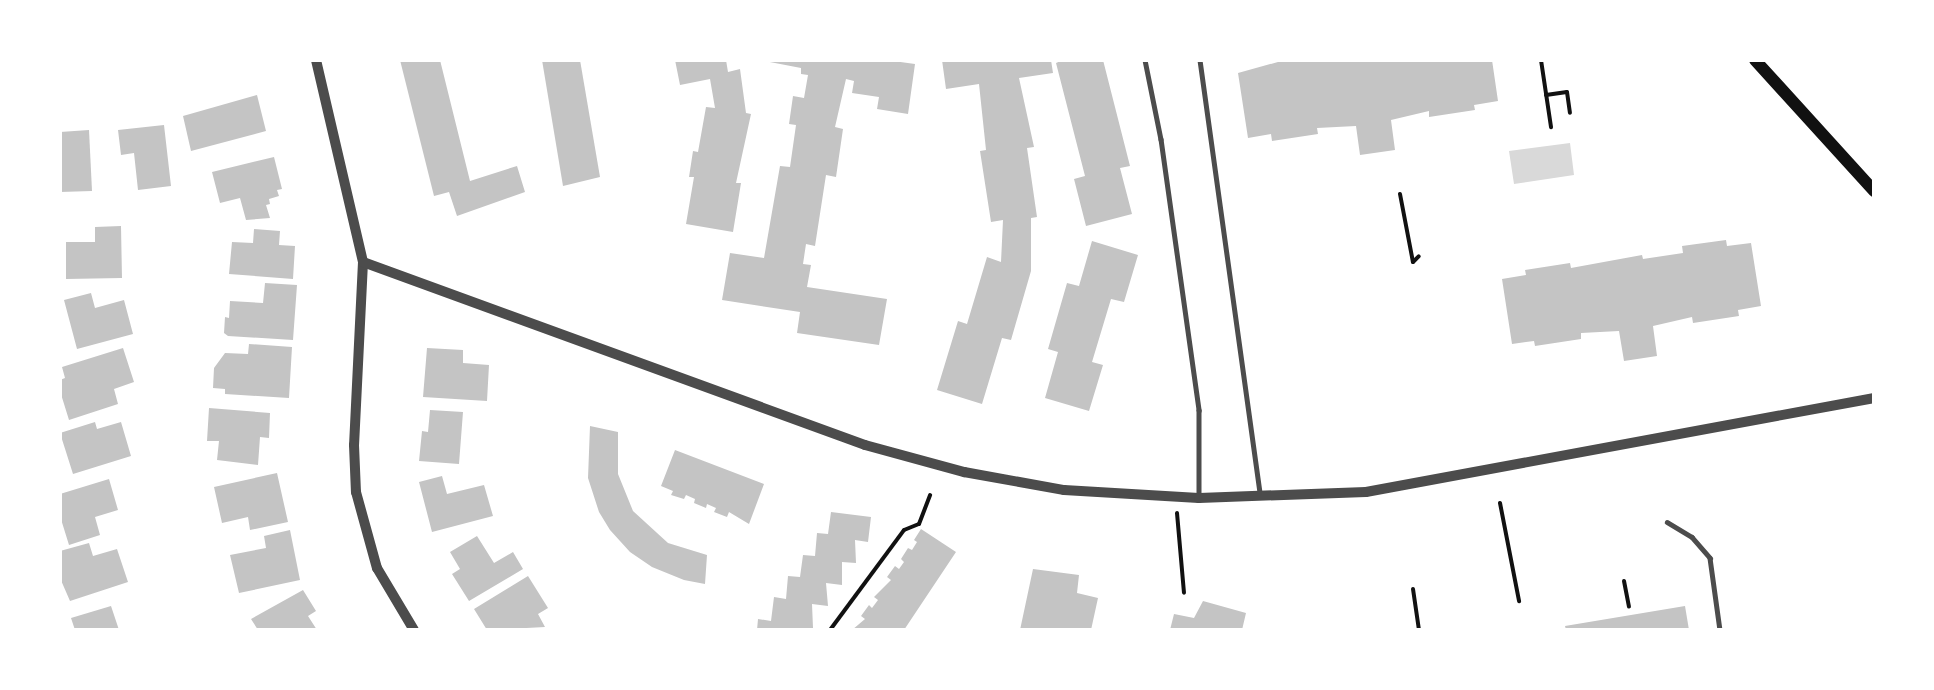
<!DOCTYPE html>
<style>
body{margin:0}
#map{position:relative;width:1934px;height:690px;overflow:hidden;background:#fff;font-family:Jost,sans-serif}
div>[style]{position:absolute}
.water>*{inset:0;background:#d9d9d9}
.building>*{inset:0;background:#c4c4c4}
.path>*{height:4px;margin:-2px;padding:0 2px;transform-origin:2px;border-radius:2px;background:#111}
.service>*{height:4.5px;margin:-2.25px;padding:0 2.25px;transform-origin:2.25px;border-radius:2.25px;background:#4c4c4c}
.tertiary>*{height:10px;margin:-5px;padding:0 5px;transform-origin:5px;border-radius:5px;background:#4c4c4c}
.secondary>*{height:12px;margin:-6px;padding:0 6px;transform-origin:6px;border-radius:6px;background:#111}
span{translate:-50% -50%;white-space:nowrap;text-align:center;line-height:1.15;-webkit-text-stroke:6px #fff;paint-order:stroke}
.frame{position:absolute;inset:0;border:62px solid #fff;pointer-events:none}
</style>
<div id="map">
<div class="water">
<i style="clip-path:polygon(1570px 143px,1574px 175px,1514px 184px,1509px 151px)"></i>
</div>
<div class="building">
<i style="clip-path:polygon(400px 60px,440px 60px,470px 181px,517px 166px,525px 192px,457px 216px,449px 192px,434px 196px)"></i>
<i style="clip-path:polygon(542px 60px,580px 60px,600px 177px,563px 186px)"></i>
<i style="clip-path:polygon(675px 60px,726px 60px,728px 72px,740px 69px,746px 113px,751px 114px,736px 183px,741px 183px,733px 232px,686px 224px,694px 177px,689px 177px,693px 151px,698px 152px,706px 107px,715px 108px,710px 79px,680px 85px)"></i>
<i style="clip-path:polygon(759px 60px,886px 60px,915px 64px,908px 114px,877px 109px,879px 97px,852px 93px,854px 81px,846px 79px,835px 127px,843px 129px,836px 177px,826px 175px,815px 246px,806px 244px,803px 264px,811px 265px,807px 287px,887px 299px,879px 345px,797px 333px,800px 312px,722px 300px,730px 253px,764px 258px,780px 166px,790px 167px,796px 125px,789px 124px,793px 96px,804px 98px,808px 75px,801px 74px,801px 68px)"></i>
<i style="clip-path:polygon(942px 60px,1051px 60px,1053px 73px,1019px 78px,1034px 147px,1027px 148px,1037px 217px,1031px 218px,1031px 271px,1011px 340px,1002px 338px,982px 404px,937px 390px,958px 321px,967px 324px,987px 257px,1001px 262px,1003px 220px,991px 222px,980px 151px,986px 150px,979px 84px,946px 89px)"></i>
<i style="clip-path:polygon(1063px 60px,1103px 60px,1130px 166px,1120px 168px,1132px 214px,1086px 226px,1074px 179px,1085px 176px,1056px 63px)"></i>
<i style="clip-path:polygon(1285px 60px,1492px 60px,1498px 101px,1474px 105px,1475px 110px,1429px 117px,1429px 111px,1391px 120px,1395px 150px,1360px 155px,1356px 126px,1317px 128px,1318px 134px,1272px 141px,1271px 134px,1248px 138px,1238px 73px)"></i>
<i style="clip-path:polygon(257px 95px,266px 131px,191px 151px,183px 116px)"></i>
<i style="clip-path:polygon(164px 125px,171px 186px,138px 190px,134px 153px,121px 155px,118px 130px)"></i>
<i style="clip-path:polygon(89px 130px,92px 191px,60px 192px,60px 132px)"></i>
<i style="clip-path:polygon(274px 157px,282px 189px,277px 190px,279px 196px,269px 199px,270px 204px,266px 205px,270px 218px,246px 220px,240px 198px,220px 203px,212px 172px)"></i>
<i style="clip-path:polygon(121px 226px,122px 278px,66px 279px,66px 242px,95px 242px,95px 227px)"></i>
<i style="clip-path:polygon(254px 229px,280px 231px,279px 245px,295px 246px,293px 279px,229px 274px,232px 242px,253px 243px)"></i>
<i style="clip-path:polygon(1726px 240px,1727px 246px,1751px 243px,1761px 306px,1738px 310px,1739px 316px,1693px 323px,1692px 317px,1653px 326px,1657px 356px,1624px 361px,1619px 331px,1581px 333px,1581px 339px,1535px 346px,1534px 341px,1512px 344px,1502px 279px,1526px 275px,1525px 270px,1570px 263px,1571px 268px,1642px 255px,1643px 259px,1683px 253px,1682px 246px)"></i>
<i style="clip-path:polygon(1092px 241px,1138px 255px,1124px 302px,1111px 299px,1092px 362px,1103px 365px,1089px 411px,1045px 398px,1058px 352px,1048px 349px,1067px 283px,1079px 286px)"></i>
<i style="clip-path:polygon(265px 283px,297px 285px,293px 340px,228px 336px,224px 333px,225px 317px,229px 318px,230px 301px,263px 303px)"></i>
<i style="clip-path:polygon(91px 293px,95px 308px,124px 300px,133px 334px,77px 349px,64px 300px)"></i>
<i style="clip-path:polygon(249px 344px,292px 347px,289px 398px,225px 394px,225px 389px,213px 388px,214px 368px,225px 353px,248px 354px)"></i>
<i style="clip-path:polygon(123px 348px,134px 382px,114px 389px,118px 404px,69px 420px,60px 391px,60px 380px,65px 378px,62px 367px)"></i>
<i style="clip-path:polygon(427px 348px,463px 350px,463px 363px,489px 365px,487px 401px,423px 397px)"></i>
<i style="clip-path:polygon(209px 408px,270px 413px,269px 438px,260px 437px,258px 465px,217px 460px,219px 441px,207px 441px)"></i>
<i style="clip-path:polygon(430px 410px,463px 412px,459px 464px,419px 461px,422px 431px,428px 432px)"></i>
<i style="clip-path:polygon(95px 422px,97px 429px,121px 422px,131px 456px,73px 474px,60px 433px)"></i>
<i style="clip-path:polygon(590px 426px,618px 432px,618px 474px,633px 511px,668px 543px,707px 555px,705px 584px,684px 580px,652px 567px,630px 552px,610px 530px,599px 512px,588px 478px)"></i>
<i style="clip-path:polygon(675px 450px,764px 484px,749px 524px,729px 512px,727px 517px,714px 512px,716px 508px,707px 504px,706px 508px,694px 503px,695px 499px,686px 495px,684px 499px,671px 495px,673px 491px,661px 486px)"></i>
<i style="clip-path:polygon(277px 473px,288px 522px,250px 530px,248px 517px,222px 523px,214px 487px)"></i>
<i style="clip-path:polygon(442px 476px,447px 494px,484px 485px,493px 516px,432px 532px,419px 482px)"></i>
<i style="clip-path:polygon(109px 479px,118px 510px,95px 517px,100px 535px,69px 545px,60px 516px,60px 494px)"></i>
<i style="clip-path:polygon(831px 512px,871px 517px,868px 542px,855px 540px,856px 563px,842px 562px,842px 585px,826px 583px,828px 606px,812px 604px,813px 628px,757px 630px,758px 619px,771px 621px,774px 597px,786px 599px,788px 576px,800px 577px,803px 555px,815px 556px,817px 533px,828px 534px)"></i>
<i style="clip-path:polygon(921px 529px,956px 552px,904px 630px,852px 630px,865px 619px,861px 616px,869px 605px,872px 608px,878px 600px,874px 597px,891px 580px,887px 577px,895px 566px,899px 569px,904px 562px,901px 559px,908px 548px,912px 550px,917px 542px,914px 540px)"></i>
<i style="clip-path:polygon(290px 530px,300px 580px,239px 593px,230px 555px,266px 548px,264px 536px)"></i>
<i style="clip-path:polygon(477px 536px,494px 563px,513px 552px,523px 569px,469px 601px,452px 574px,460px 569px,450px 552px)"></i>
<i style="clip-path:polygon(89px 543px,93px 556px,117px 549px,128px 582px,70px 601px,60px 578px,60px 551px)"></i>
<i style="clip-path:polygon(1033px 569px,1079px 575px,1077px 593px,1098px 598px,1091px 630px,1020px 630px)"></i>
<i style="clip-path:polygon(528px 576px,548px 608px,538px 614px,545px 627px,487px 630px,474px 609px)"></i>
<i style="clip-path:polygon(303px 590px,316px 611px,308px 616px,317px 630px,258px 630px,251px 619px)"></i>
<i style="clip-path:polygon(1203px 601px,1246px 613px,1242px 630px,1170px 630px,1174px 614px,1194px 618px)"></i>
<i style="clip-path:polygon(111px 606px,119px 630px,75px 630px,71px 618px)"></i>
<i style="clip-path:polygon(1685px 606px,1689px 630px,1566px 630px,1565px 626px)"></i>
</div>
<div class="path">
<i style="left:1541px;top:60px;width:68px;rotate:81.5deg"></i>
<i style="left:1546px;top:95px;width:21px;rotate:-8deg"></i>
<i style="left:1567px;top:92px;width:21px;rotate:82deg"></i>
<i style="left:1400px;top:194px;width:69px;rotate:79.2deg"></i>
<i style="left:1413px;top:262px;width:8px;rotate:-45deg"></i>
<i style="left:1500px;top:503px;width:100px;rotate:79deg"></i>
<i style="left:1177px;top:513px;width:80px;rotate:85deg"></i>
<i style="left:1624px;top:581px;width:26px;rotate:79deg"></i>
<i style="left:1413px;top:589px;width:41px;rotate:81.7deg"></i>
<i style="left:830px;top:630px;width:124px;rotate:-53.5deg"></i>
<i style="left:904px;top:530px;width:16px;rotate:-22deg"></i>
<i style="left:919px;top:524px;width:31px;rotate:-69deg"></i>
</div>
<div class="service">
<i style="left:1145px;top:60px;width:81px;rotate:78.6deg"></i>
<i style="left:1161px;top:139px;width:274px;rotate:82deg"></i>
<i style="left:1199px;top:410px;width:88px;rotate:90deg"></i>
<i style="left:1200px;top:60px;width:439px;rotate:82.1deg"></i>
<i style="left:1667px;top:522px;width:29px;rotate:31deg"></i>
<i style="left:1692px;top:537px;width:28px;rotate:49deg"></i>
<i style="left:1710px;top:558px;width:73px;rotate:82.1deg"></i>
</div>
<div class="tertiary">
<i style="left:316px;top:60px;width:207px;rotate:76.9deg"></i>
<i style="left:363px;top:262px;width:183px;rotate:92.8deg"></i>
<i style="left:354px;top:445px;width:47px;rotate:87.6deg"></i>
<i style="left:356px;top:492px;width:79px;rotate:74.6deg"></i>
<i style="left:377px;top:568px;width:72px;rotate:59.2deg"></i>
<i style="left:363px;top:262px;width:534px;rotate:20.03deg"></i>
<i style="left:865px;top:445px;width:103px;rotate:15.3deg"></i>
<i style="left:964px;top:472px;width:102px;rotate:10.2deg"></i>
<i style="left:1064px;top:490px;width:135px;rotate:3.4deg"></i>
<i style="left:1199px;top:498px;width:167px;rotate:-2.1deg"></i>
<i style="left:1366px;top:492px;width:517px;rotate:-10.48deg"></i>
</div>
<div class="secondary">
<i style="left:1755px;top:60px;width:177px;rotate:47.7deg"></i>
</div>
<div class="frame"></div>
</div>
